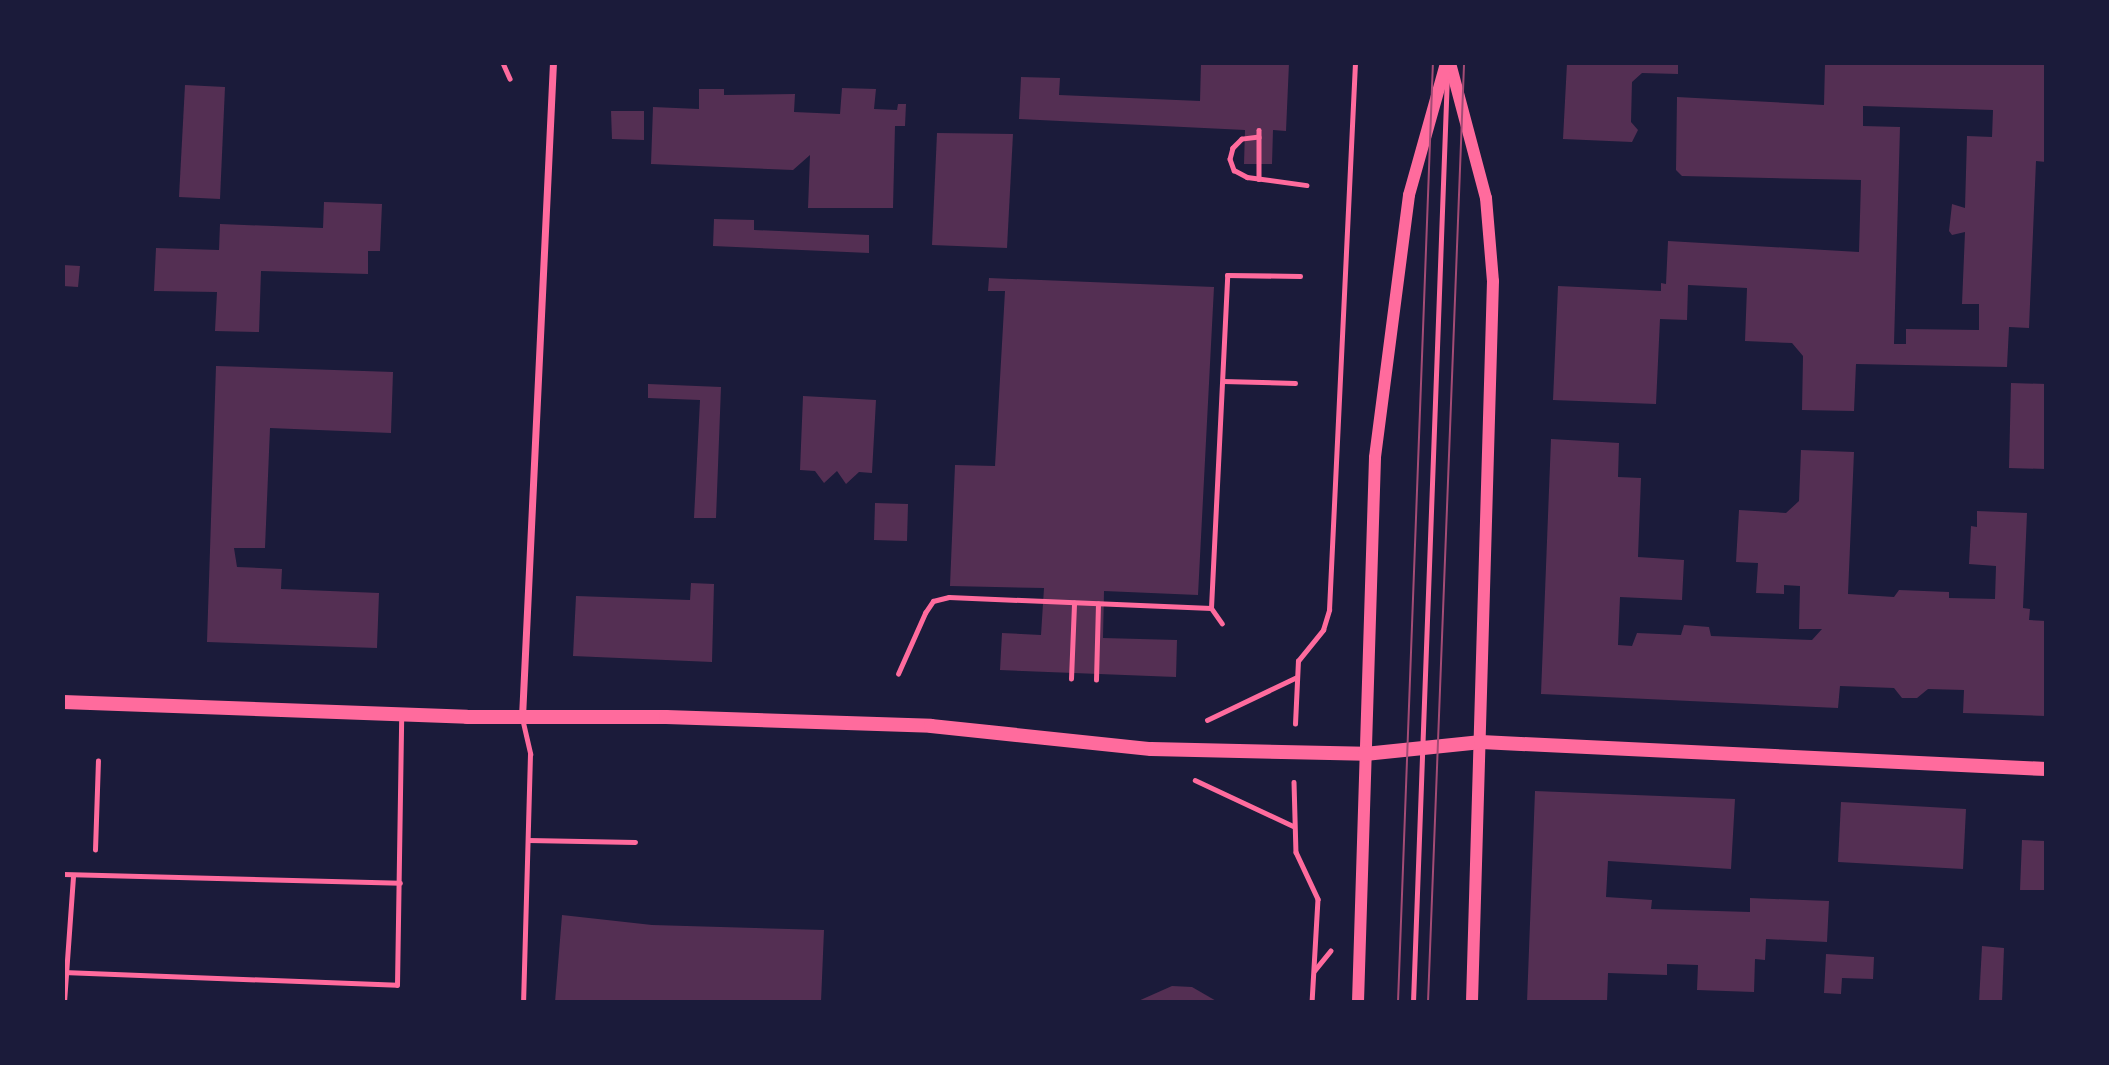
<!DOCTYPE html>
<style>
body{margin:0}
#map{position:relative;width:2109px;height:1065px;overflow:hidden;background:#1b1b3a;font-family:"Sofia Sans Condensed",sans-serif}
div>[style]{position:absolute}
.building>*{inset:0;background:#542f53}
.path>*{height:4.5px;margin:-2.25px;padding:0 2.25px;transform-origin:2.25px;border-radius:2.25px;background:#ff6b9d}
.service>*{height:5px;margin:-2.5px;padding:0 2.5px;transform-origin:2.5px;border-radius:2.5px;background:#ff6b9d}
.minor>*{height:7px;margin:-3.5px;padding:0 3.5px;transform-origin:3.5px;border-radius:3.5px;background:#ff6b9d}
.tertiary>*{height:12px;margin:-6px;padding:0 6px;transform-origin:6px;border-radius:6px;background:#ff6b9d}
.secondary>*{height:14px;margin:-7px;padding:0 7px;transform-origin:7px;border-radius:7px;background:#ff6b9d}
.tram>*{height:2px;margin:-1px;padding:0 1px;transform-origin:1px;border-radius:1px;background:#a44b75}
span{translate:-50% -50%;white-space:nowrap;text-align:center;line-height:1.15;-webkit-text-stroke:5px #1b1b3a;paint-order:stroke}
.frame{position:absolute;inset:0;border:65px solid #1b1b3a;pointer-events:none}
</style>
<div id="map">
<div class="building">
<i style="clip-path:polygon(1201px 63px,1289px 63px,1286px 131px,1273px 130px,1272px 164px,1244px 164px,1245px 130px,1019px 119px,1021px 77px,1060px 78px,1059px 95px,1200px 101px)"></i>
<i style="clip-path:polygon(1567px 63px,1678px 63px,1678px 74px,1642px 73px,1632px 82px,1631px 122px,1638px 130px,1632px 142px,1563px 139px)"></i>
<i style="clip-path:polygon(evenodd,1825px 63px,2046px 63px,2046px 162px,2036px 161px,2029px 328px,2009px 327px,2007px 367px,1856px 364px,1854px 411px,1802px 410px,1803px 356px,1792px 343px,1745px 341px,1747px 288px,1688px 285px,1687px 320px,1660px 319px,1656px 404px,1553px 400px,1558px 286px,1661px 291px,1661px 283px,1666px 284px,1668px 241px,1859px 252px,1861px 180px,1682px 176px,1676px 170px,1677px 97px,1824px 105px,1825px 63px,1863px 106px,1993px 110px,1992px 137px,1967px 136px,1965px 208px,1952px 204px,1949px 231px,1952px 235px,1965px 232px,1962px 304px,1979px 304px,1979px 330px,1906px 329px,1906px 344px,1894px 344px,1900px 127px,1863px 126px,1863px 106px)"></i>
<i style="clip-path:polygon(185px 85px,225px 87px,220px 199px,179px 197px)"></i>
<i style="clip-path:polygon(842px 88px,876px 89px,874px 109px,897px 110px,898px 104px,906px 104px,905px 126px,895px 126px,893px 208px,808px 208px,810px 155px,793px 170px,651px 164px,653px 107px,699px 109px,699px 89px,724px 89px,724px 95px,795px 94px,794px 112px,840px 114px)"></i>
<i style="clip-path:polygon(611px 111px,644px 111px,644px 140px,612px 139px)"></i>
<i style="clip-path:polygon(937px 133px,1013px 134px,1007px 248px,932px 245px)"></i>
<i style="clip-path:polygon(324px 202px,382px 204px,380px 251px,368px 251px,368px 274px,261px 271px,259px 332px,215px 331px,217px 292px,154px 291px,156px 248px,219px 250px,220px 224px,323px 228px)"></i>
<i style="clip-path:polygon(714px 219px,754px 220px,754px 230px,869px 235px,869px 253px,713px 246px)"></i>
<i style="clip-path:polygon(63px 265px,80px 266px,78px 287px,63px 286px)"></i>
<i style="clip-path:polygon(989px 278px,1214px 287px,1198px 595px,1104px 591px,1103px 638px,1177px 640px,1176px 677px,1000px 670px,1002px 633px,1041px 635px,1044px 588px,950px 586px,955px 465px,995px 466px,1005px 291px,988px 291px)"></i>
<i style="clip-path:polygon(216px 366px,393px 372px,391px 433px,270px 428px,265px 548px,234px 548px,237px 567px,282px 569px,281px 589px,379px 593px,377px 648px,207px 642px)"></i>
<i style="clip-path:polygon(2011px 383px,2046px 384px,2046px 469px,2009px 468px)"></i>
<i style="clip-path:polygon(648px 384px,721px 387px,716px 518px,694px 518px,700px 400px,648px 398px)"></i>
<i style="clip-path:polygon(803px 396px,876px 400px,872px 473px,859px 472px,846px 484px,837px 471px,824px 483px,815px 471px,800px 470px)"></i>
<i style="clip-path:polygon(1551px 439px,1619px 443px,1618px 477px,1641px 478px,1638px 557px,1684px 560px,1682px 600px,1620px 597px,1618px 645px,1632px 646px,1637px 633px,1681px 635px,1684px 625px,1709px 627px,1711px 636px,1812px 640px,1822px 629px,1799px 629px,1800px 586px,1784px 585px,1784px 594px,1756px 593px,1758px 563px,1736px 562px,1739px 510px,1786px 513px,1799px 501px,1801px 450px,1854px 452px,1848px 594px,1894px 597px,1899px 590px,1949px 592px,1949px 598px,1995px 599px,1996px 566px,1969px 564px,1971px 526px,1977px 527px,1977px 511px,2027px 513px,2023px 608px,2030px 609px,2029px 620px,2046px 621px,2046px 716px,1963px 713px,1964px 690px,1928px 689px,1917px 698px,1902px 698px,1894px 688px,1840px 686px,1838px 708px,1541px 694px)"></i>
<i style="clip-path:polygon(875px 503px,908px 504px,907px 541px,874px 540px)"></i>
<i style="clip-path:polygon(691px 583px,714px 584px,712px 662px,573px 656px,576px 596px,690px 600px)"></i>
<i style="clip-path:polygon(1535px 791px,1735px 799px,1731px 869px,1608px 861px,1606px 897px,1652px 900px,1651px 909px,1750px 912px,1750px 898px,1829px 901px,1827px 942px,1766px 939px,1765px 960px,1755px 959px,1754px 992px,1697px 990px,1698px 965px,1667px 964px,1667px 975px,1608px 973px,1607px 1002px,1527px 1002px)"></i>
<i style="clip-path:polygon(1841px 802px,1966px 809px,1963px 869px,1838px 862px)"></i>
<i style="clip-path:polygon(2022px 840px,2046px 841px,2046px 890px,2020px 890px)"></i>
<i style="clip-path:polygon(562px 915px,652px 925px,824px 930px,821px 1002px,555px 1002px)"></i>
<i style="clip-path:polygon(1982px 946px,2004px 948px,2002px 1002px,1979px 1002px)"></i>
<i style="clip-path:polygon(1826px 954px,1874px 957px,1873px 979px,1842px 978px,1841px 994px,1824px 993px)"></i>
<i style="clip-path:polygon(1172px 986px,1192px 987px,1218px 1002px,1136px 1002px)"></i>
</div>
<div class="path">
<i style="left:503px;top:63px;width:17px;rotate:66deg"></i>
<i style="left:1259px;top:130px;width:7px;rotate:90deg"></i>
<i style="left:1259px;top:137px;width:17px;rotate:173deg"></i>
<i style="left:1242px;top:139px;width:13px;rotate:135deg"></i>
<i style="left:1233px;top:148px;width:11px;rotate:105deg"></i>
<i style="left:1230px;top:159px;width:12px;rotate:70deg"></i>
<i style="left:1234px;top:170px;width:15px;rotate:28deg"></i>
<i style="left:1247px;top:177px;width:60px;rotate:7.7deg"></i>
<i style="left:1259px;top:138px;width:41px;rotate:90deg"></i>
<i style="left:1223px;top:381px;width:72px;rotate:1.6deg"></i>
<i style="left:1222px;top:624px;width:19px;rotate:-125deg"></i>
<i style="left:1211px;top:608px;width:333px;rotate:-87.2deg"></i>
<i style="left:1227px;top:275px;width:73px;rotate:0.8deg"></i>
<i style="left:898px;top:674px;width:67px;rotate:-66.1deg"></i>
<i style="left:925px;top:613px;width:14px;rotate:-56deg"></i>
<i style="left:933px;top:601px;width:16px;rotate:-14deg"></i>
<i style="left:949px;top:597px;width:262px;rotate:2.4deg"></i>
<i style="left:1071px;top:679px;width:76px;rotate:-87.7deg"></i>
<i style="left:1096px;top:680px;width:76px;rotate:-88.5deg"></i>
<i style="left:1207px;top:720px;width:98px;rotate:-25.5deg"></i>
<i style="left:1295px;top:724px;width:63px;rotate:-87.3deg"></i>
<i style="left:1298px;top:661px;width:40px;rotate:-51deg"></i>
<i style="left:1323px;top:630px;width:21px;rotate:-73deg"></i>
<i style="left:1329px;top:610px;width:548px;rotate:-87.28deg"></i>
<i style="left:1195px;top:780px;width:108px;rotate:25.1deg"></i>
<i style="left:1294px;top:782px;width:70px;rotate:88.4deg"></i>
<i style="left:1296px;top:852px;width:52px;rotate:64.9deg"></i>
<i style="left:1318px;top:899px;width:103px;rotate:93.3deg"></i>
<i style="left:95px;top:850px;width:89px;rotate:-88.1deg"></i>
<i style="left:1314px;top:971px;width:26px;rotate:-51deg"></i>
</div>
<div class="service">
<i style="left:522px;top:718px;width:37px;rotate:77deg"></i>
<i style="left:530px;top:754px;width:248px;rotate:91.6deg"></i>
<i style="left:528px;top:840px;width:107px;rotate:1.1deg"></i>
<i style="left:63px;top:874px;width:337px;rotate:1.5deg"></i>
<i style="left:63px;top:972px;width:334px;rotate:2.2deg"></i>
<i style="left:397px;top:985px;width:268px;rotate:-89.1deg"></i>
<i style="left:64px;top:1002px;width:127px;rotate:-85.9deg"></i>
<i style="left:1413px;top:1002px;width:928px;rotate:-87.9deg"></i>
</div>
<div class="minor">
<i style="left:522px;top:717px;width:655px;rotate:-87.29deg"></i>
</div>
<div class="tertiary">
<i style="left:1450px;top:63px;width:140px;rotate:75.1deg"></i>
<i style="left:1486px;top:198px;width:83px;rotate:85.2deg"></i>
<i style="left:1493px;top:281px;width:721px;rotate:91.67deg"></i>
<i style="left:1358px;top:1002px;width:545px;rotate:-88.21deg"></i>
<i style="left:1375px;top:457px;width:264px;rotate:-82.6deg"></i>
<i style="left:1409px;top:195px;width:137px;rotate:-74.3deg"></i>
</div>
<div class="secondary">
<i style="left:63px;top:702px;width:404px;rotate:2.1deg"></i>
<i style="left:467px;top:717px;width:199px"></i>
<i style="left:666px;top:717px;width:265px;rotate:1.9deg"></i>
<i style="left:931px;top:726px;width:221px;rotate:6deg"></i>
<i style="left:1151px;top:749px;width:214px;rotate:1.3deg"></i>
<i style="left:1365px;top:754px;width:117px;rotate:-5.9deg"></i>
<i style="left:1481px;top:742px;width:566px;rotate:2.74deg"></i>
</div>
<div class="tram">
<i style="left:1398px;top:1002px;width:940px;rotate:-87.87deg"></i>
<i style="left:1428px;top:1002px;width:940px;rotate:-87.8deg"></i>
</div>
<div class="frame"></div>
</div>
